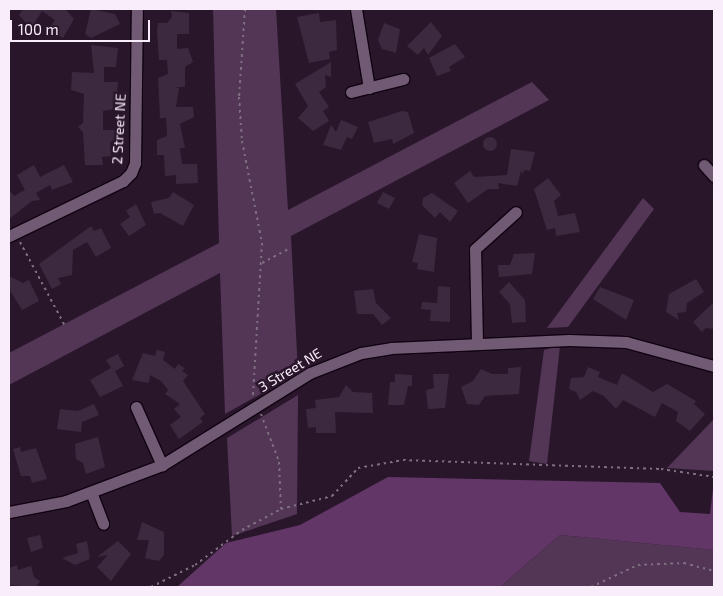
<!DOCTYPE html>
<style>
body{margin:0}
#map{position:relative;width:723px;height:596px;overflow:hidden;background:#29162b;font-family:"Exo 2",sans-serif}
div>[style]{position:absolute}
.green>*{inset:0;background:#533656}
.forest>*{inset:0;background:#623667}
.building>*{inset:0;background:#3d293f}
.round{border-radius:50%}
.path>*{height:2px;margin-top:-1px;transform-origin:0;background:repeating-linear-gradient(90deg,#7e6e80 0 2.5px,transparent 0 6.5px)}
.roads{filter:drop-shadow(1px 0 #110213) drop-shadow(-1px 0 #110213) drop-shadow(0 1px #110213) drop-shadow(0 -1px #110213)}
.minor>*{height:11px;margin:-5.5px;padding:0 5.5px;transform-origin:5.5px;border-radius:5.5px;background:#715a73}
span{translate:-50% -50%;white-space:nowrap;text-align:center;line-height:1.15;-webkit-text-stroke:5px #29162b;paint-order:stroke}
.street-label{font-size:14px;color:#faedfb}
.frame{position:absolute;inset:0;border:10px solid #faedfb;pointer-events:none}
.scale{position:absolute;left:10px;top:20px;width:140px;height:22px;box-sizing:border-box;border:2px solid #faedfb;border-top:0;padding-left:6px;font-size:15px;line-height:18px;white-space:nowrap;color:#faedfb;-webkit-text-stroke:4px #29162b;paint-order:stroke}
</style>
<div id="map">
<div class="green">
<i style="clip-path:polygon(213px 9px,276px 9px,288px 210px,532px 82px,549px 100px,291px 236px,298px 373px,225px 414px,220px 273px,9px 385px,9px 353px,219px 243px)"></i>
<i style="clip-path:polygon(643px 198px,654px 209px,568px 327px,547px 328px)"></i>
<i style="clip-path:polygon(560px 346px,547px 464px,529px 461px,544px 350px)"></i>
<i style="clip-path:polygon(298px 395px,297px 514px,232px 536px,227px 438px)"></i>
<i style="clip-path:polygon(714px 419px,714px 471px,667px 468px)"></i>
<i style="clip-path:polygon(560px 535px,714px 550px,714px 587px,500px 587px)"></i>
</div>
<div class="forest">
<i style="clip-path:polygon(388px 477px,660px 483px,680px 512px,710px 514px,714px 480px,714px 550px,560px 535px,500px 587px,177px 587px,226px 543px,300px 525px)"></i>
</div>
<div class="building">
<i style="clip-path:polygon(23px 9px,65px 9px,74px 19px,63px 38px,49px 29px,55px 20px,42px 11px,32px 27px,26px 23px,19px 15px)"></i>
<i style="clip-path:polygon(91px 9px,115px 14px,120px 24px,91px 38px,85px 34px)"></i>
<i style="clip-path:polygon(171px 11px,189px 13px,189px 34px,177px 34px,177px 49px,188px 48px,193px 62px,185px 67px,185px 87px,175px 87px,179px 88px,176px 107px,193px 107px,194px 117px,180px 124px,185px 148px,180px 148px,182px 164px,197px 164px,198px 183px,176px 184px,176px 175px,165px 176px,164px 155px,157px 155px,157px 140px,167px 136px,166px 118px,160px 118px,158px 78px,168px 74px,167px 60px,159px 60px,157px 31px,158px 23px,167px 23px,172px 17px)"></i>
<i style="clip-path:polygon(319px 13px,320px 22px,336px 20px,337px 50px,329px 52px,330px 59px,309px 63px,297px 17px)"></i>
<i style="clip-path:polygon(431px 22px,442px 36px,428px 55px,424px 48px,418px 55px,407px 46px)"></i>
<i style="clip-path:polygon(384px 23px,400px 29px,396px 53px,382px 49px,378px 40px)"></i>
<i style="clip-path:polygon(455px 44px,465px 57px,449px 67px,451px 71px,437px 76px,429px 58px)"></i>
<i style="clip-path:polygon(91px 45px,118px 48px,116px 67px,104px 67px,104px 82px,118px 82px,115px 109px,103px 111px,103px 130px,115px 130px,115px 142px,110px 142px,111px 156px,102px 157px,103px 165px,85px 165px,83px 132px,78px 127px,83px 123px,84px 94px,71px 90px,72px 72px,94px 73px)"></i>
<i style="clip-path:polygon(331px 62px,331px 77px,325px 75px,326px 87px,319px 92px,329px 107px,323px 111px,329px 121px,313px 131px,298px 118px,308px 106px,295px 84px)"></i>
<i style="clip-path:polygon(402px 111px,408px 112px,414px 133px,393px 144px,392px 139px,374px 143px,368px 122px)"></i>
<i style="clip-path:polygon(341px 120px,358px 127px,352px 139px,347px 137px,341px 150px,323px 145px,331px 125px,336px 132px)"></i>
<i class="round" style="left:483px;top:137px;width:14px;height:14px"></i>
<i style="clip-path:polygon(511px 149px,535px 152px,530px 171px,524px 170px,523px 175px,521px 171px,517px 186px,498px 183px,499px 189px,488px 189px,468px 203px,454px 183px,470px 171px,474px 177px,507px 175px)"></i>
<i style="clip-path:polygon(34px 165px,40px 177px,64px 165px,73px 182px,52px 190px,50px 185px,36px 193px,40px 200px,32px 201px,9px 219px,9px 190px,14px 196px,25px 190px,17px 175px)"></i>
<i style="clip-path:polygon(548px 178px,561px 195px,554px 201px,558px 216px,575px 213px,580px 232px,556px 236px,555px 228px,547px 230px,534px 189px)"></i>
<i style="clip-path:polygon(173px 192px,194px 205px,183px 226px,160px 213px,154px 214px,151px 202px,169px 198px)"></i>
<i style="clip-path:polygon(383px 192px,395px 198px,389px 209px,377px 203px)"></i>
<i style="clip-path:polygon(432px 193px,458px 211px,450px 222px,440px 212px,435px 218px,422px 205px,423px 198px)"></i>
<i style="clip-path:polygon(136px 204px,146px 225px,129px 236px,120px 224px,130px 217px,126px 211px)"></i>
<i style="clip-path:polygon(91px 226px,94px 231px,101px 228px,111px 248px,96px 257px,87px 242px,73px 250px,72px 275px,58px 278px,61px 284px,52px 289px,39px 264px)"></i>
<i style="clip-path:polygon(419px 234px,437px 238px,434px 272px,417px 269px,418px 263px,412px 262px)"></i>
<i style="clip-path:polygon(535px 253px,532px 274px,499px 277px,498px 265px,510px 265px,514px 254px)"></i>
<i style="clip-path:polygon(9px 276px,23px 283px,29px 280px,39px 301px,22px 310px,9px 289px)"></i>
<i style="clip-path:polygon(696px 279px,704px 292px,687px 303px,686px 312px,677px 313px,679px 320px,666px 312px,669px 294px)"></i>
<i style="clip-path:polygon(509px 282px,525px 300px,526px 322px,512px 323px,510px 304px,499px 292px)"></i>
<i style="clip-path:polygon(438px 286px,450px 287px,450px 322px,430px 321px,431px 310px,421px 309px,422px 302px,437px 303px)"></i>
<i style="clip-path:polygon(600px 287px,634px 300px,626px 320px,593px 299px)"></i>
<i style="clip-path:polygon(373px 289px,376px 303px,391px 318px,382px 325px,373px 314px,357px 314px,354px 291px)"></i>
<i style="clip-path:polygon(714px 302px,714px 329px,706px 328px,702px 332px,693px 322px)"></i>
<i style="clip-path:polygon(157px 350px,165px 352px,163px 360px,175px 369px,178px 364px,185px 368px,182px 371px,188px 375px,183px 381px,205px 414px,200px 418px,203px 422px,179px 439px,170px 425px,181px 417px,174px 409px,180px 404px,165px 394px,168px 390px,161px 381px,150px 375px,149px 383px,132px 380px,143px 353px,155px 356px)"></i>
<i style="clip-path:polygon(118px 354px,124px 366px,115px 371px,123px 386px,100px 397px,90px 380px,111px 368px,106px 360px)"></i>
<i style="clip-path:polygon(521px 367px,519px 394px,485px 396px,479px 405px,467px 404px,461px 387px,473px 381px,481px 369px,492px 374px,508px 374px,508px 368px)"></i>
<i style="clip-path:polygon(588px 367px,600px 372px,598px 377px,617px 385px,622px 373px,653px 392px,667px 384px,696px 401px,694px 404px,705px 414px,690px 431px,676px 421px,678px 412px,662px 403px,655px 417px,623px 400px,616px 409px,604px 396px,593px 391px,580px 400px,576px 392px,569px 389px,571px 378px,584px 377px)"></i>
<i style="clip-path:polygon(395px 374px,412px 375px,412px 386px,408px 386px,404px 405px,388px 405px,390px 382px,395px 382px)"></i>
<i style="clip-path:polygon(433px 374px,449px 374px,445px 408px,428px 409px,426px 390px,434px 388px)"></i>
<i style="clip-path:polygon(346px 385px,353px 392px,372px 393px,373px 413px,335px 412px,336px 433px,316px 433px,316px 427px,308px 428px,306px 409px,316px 408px,315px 400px,339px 397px)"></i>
<i style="clip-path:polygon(94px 404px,99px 415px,82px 422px,81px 432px,57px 429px,60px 409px,78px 411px)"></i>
<i style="clip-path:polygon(98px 437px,105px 467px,86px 474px,83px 463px,76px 459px,75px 444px)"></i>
<i style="clip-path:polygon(20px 447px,21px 452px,36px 448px,47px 479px,32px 483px,30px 476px,21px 476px,13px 449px)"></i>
<i style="clip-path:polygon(142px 522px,164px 532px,164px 555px,159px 561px,145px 558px,149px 540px,137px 540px)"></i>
<i style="clip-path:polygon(40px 535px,43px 548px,31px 552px,27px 538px)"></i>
<i style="clip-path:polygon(87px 541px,90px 559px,75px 565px,62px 558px,78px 553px,76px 544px)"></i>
<i style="clip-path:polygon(118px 541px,131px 554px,111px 581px,97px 567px,108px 555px,97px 557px)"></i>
<i style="clip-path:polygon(17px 565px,18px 570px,31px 566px,34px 577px,40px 581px,36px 587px,9px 585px,9px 568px)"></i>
</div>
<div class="path">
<i style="left:245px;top:9px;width:88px;rotate:93.9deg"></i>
<i style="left:239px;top:97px;width:44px;rotate:86.1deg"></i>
<i style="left:242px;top:141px;width:104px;rotate:78.9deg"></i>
<i style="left:262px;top:243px;width:153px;rotate:93.4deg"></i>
<i style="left:20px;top:242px;width:95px;rotate:61.8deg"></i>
<i style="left:262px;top:263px;width:30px;rotate:-28deg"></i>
<i style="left:261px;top:414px;width:51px;rotate:69.4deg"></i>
<i style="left:279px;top:462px;width:47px;rotate:87.6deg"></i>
<i style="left:281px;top:509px;width:53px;rotate:-14.3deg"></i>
<i style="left:332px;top:496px;width:38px;rotate:-47deg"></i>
<i style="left:358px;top:468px;width:46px;rotate:-10.1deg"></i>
<i style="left:403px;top:460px;width:258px;rotate:2deg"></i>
<i style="left:661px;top:469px;width:54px;rotate:8.6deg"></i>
<i style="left:151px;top:587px;width:49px;rotate:-26.6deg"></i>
<i style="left:195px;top:565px;width:59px;rotate:-36.7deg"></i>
<i style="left:242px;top:530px;width:44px;rotate:-28.3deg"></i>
<i style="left:591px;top:587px;width:52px;rotate:-25.1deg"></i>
<i style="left:638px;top:565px;width:46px;rotate:-2.5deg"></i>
<i style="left:684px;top:563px;width:31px;rotate:15deg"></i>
</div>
<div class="roads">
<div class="minor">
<i style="left:356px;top:9px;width:80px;rotate:80.7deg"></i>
<i style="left:351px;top:92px;width:54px;rotate:-14deg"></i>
<i style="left:704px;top:165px;width:15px;rotate:48deg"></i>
<i style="left:9px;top:236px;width:127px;rotate:-25.8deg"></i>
<i style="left:123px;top:181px;width:11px;rotate:-45deg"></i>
<i style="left:131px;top:173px;width:11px;rotate:-68deg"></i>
<i style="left:135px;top:163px;width:154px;rotate:-89.3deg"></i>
<i style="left:477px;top:343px;width:94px;rotate:-91.2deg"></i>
<i style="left:475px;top:249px;width:55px;rotate:-42.1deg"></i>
<i style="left:136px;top:407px;width:64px;rotate:65.9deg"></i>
<i style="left:91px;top:492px;width:34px;rotate:69deg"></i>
<i style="left:9px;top:512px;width:58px;rotate:-10.9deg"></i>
<i style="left:66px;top:501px;width:103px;rotate:-20.6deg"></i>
<i style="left:162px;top:465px;width:174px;rotate:-31.9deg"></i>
<i style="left:310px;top:373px;width:55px;rotate:-21.4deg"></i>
<i style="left:361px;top:353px;width:30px;rotate:-9deg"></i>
<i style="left:391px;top:348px;width:178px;rotate:-2.6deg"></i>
<i style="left:569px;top:340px;width:57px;rotate:2deg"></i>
<i style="left:626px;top:342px;width:91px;rotate:15.3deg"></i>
</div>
</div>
<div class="street-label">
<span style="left:119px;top:129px;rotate:-87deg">2 Street NE</span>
<span style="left:290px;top:370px;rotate:-31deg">3 Street NE</span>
</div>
<div class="frame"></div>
<div class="scale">100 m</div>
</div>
